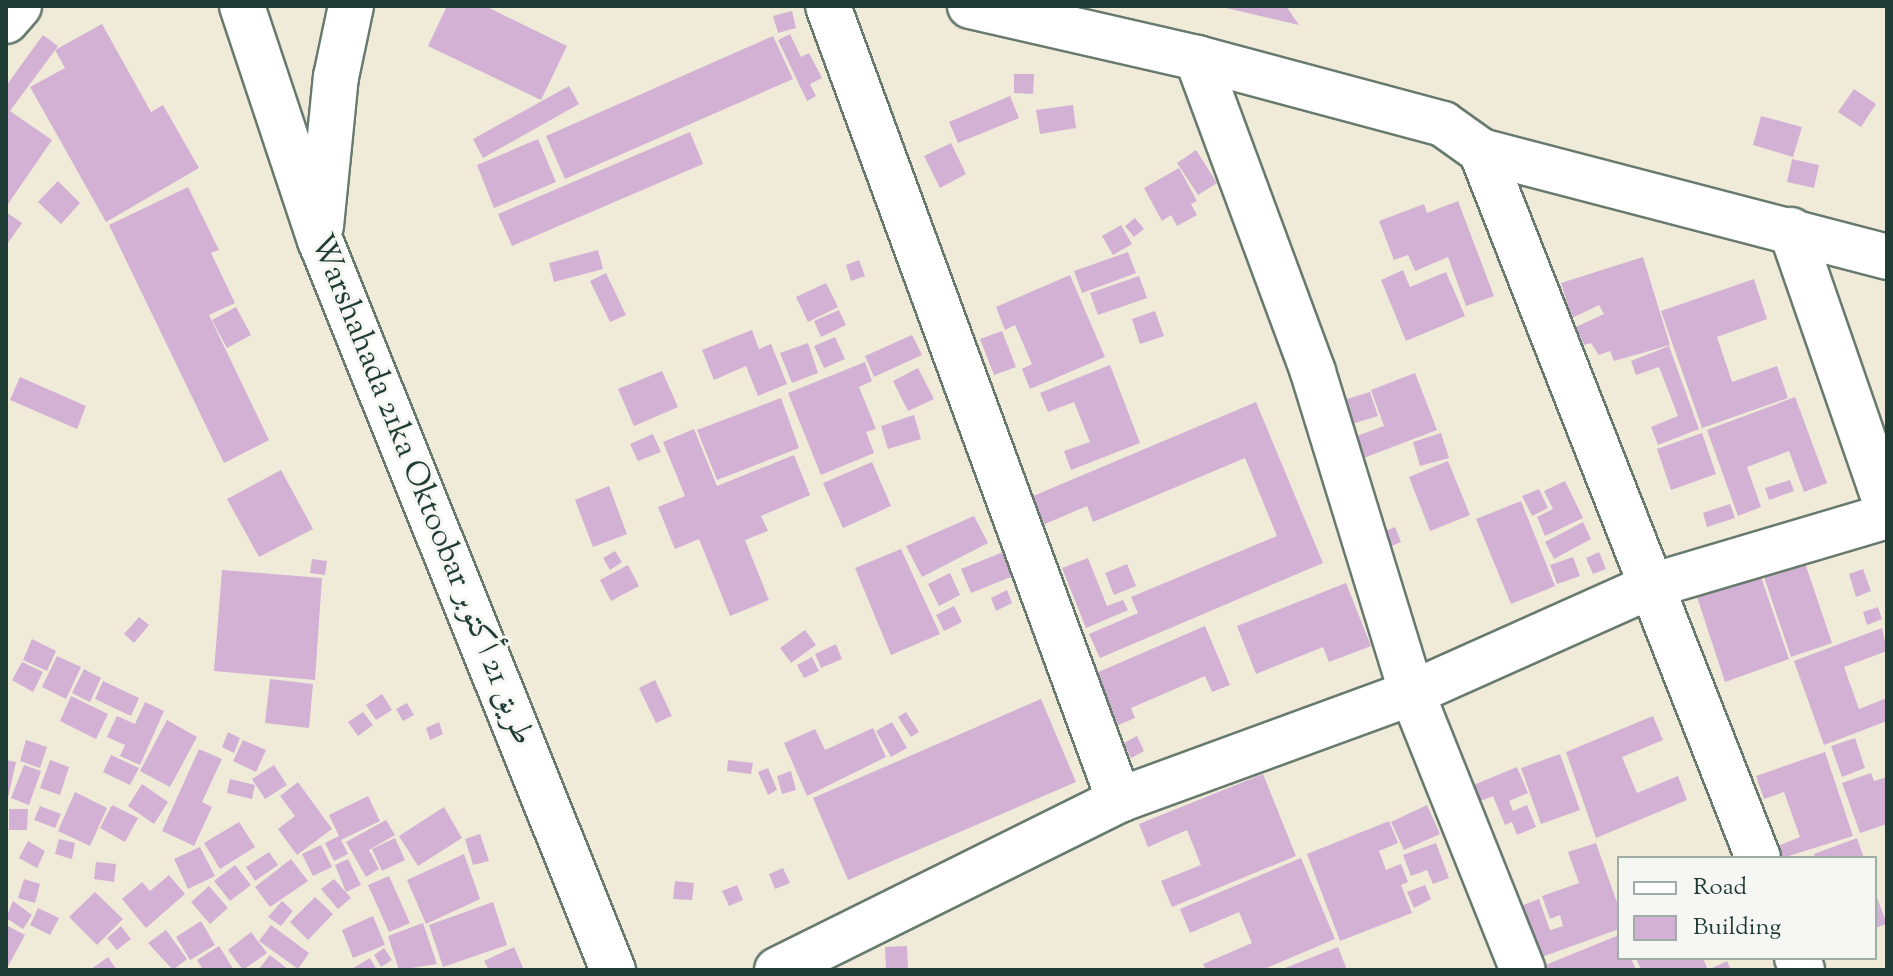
<!DOCTYPE html>
<meta charset="utf-8">
<style>
body{margin:0}
#map{position:relative;width:1893px;height:976px;overflow:hidden;background:#f0ebd9;font-family:"Sorts Mill Goudy",Amiri,serif}
div>[style]{position:absolute}
.building>*{inset:0;background:#d2b1d5}
.roads{filter:drop-shadow(2px 0 #687a6e) drop-shadow(-2px 0 #687a6e) drop-shadow(0 2px #687a6e) drop-shadow(0 -2px #687a6e)}
.minor>*{height:44px;margin:-22px;padding:0 22px;transform-origin:22px;border-radius:22px;background:#fff}
.primary>*{height:44px;margin:-22px;padding:0 22px;transform-origin:22px;border-radius:22px;background:#fff}
.trunk>*{height:44px;margin:-22px;padding:0 22px;transform-origin:22px;border-radius:22px;background:#fff}
span{translate:-50% -50%;white-space:nowrap;text-align:center;line-height:1.15;-webkit-text-stroke:6px #f6f6f2;paint-order:stroke}
.street-label{font-size:32px;color:#1f3d34}
.frame{position:absolute;inset:0;border:8px solid #1f3d34;pointer-events:none}
.legend{position:absolute;left:1617px;top:856px;width:260px;height:104px;box-sizing:border-box;background:#f6f6f2;border:2px solid #a0aca6;margin:0;padding:10px 14px;list-style:none;font-size:24px;color:#1f3d34}
.legend li{display:flex;align-items:center;gap:16px;height:40px}
.legend b{width:40px;border:2px solid #a0aca6}
</style>
<div id="map">
<div class="building">
<i style="clip-path:polygon(447px 6px,485px 6px,567px 46px,541px 100px,428px 46px)"></i>
<i style="clip-path:polygon(1286px 6px,1299px 25px,1222px 7px,1222px 6px)"></i>
<i style="clip-path:polygon(792px 11px,796px 28px,778px 33px,773px 16px)"></i>
<i style="clip-path:polygon(102px 24px,151px 112px,163px 105px,199px 168px,106px 222px,30px 87px,65px 68px,55px 50px)"></i>
<i style="clip-path:polygon(790px 34px,801px 57px,809px 53px,822px 78px,810px 84px,816px 96px,807px 101px,778px 40px)"></i>
<i style="clip-path:polygon(43px 35px,58px 46px,10px 111px,52px 140px,6px 207px,6px 86px)"></i>
<i style="clip-path:polygon(773px 36px,793px 79px,565px 179px,546px 136px)"></i>
<i style="clip-path:polygon(1014px 74px,1034px 74px,1033px 94px,1014px 93px)"></i>
<i style="clip-path:polygon(569px 86px,579px 104px,483px 158px,473px 139px)"></i>
<i style="clip-path:polygon(1854px 89px,1876px 104px,1861px 127px,1838px 112px)"></i>
<i style="clip-path:polygon(1010px 96px,1019px 118px,958px 143px,949px 122px)"></i>
<i style="clip-path:polygon(1073px 105px,1076px 128px,1040px 134px,1036px 110px)"></i>
<i style="clip-path:polygon(1761px 116px,1802px 127px,1793px 157px,1753px 145px)"></i>
<i style="clip-path:polygon(690px 132px,703px 164px,512px 246px,498px 214px)"></i>
<i style="clip-path:polygon(538px 139px,556px 182px,494px 208px,477px 165px)"></i>
<i style="clip-path:polygon(951px 143px,966px 174px,940px 188px,924px 156px)"></i>
<i style="clip-path:polygon(1196px 150px,1217px 183px,1198px 195px,1177px 163px)"></i>
<i style="clip-path:polygon(1792px 159px,1819px 165px,1814px 188px,1787px 182px)"></i>
<i style="clip-path:polygon(1179px 168px,1197px 201px,1191px 204px,1197px 215px,1177px 226px,1171px 215px,1162px 221px,1144px 188px)"></i>
<i style="clip-path:polygon(58px 181px,80px 203px,61px 224px,38px 202px)"></i>
<i style="clip-path:polygon(188px 187px,219px 250px,211px 253px,235px 303px,209px 315px,269px 440px,224px 463px,109px 225px)"></i>
<i style="clip-path:polygon(1458px 201px,1494px 296px,1466px 306px,1448px 257px,1415px 271px,1408px 255px,1394px 260px,1379px 221px,1424px 204px,1427px 213px)"></i>
<i style="clip-path:polygon(6px 212px,22px 223px,8px 243px,6px 241px)"></i>
<i style="clip-path:polygon(1135px 218px,1144px 229px,1134px 237px,1125px 226px)"></i>
<i style="clip-path:polygon(1121px 225px,1132px 244px,1113px 255px,1102px 236px)"></i>
<i style="clip-path:polygon(598px 250px,603px 269px,554px 282px,549px 263px)"></i>
<i style="clip-path:polygon(1128px 252px,1136px 273px,1082px 293px,1074px 271px)"></i>
<i style="clip-path:polygon(1643px 257px,1670px 345px,1614px 361px,1610px 351px,1599px 355px,1591px 343px,1584px 345px,1576px 327px,1604px 314px,1599px 305px,1572px 318px,1561px 283px)"></i>
<i style="clip-path:polygon(859px 260px,865px 276px,851px 281px,846px 265px)"></i>
<i style="clip-path:polygon(1403px 270px,1410px 287px,1446px 272px,1465px 316px,1406px 341px,1381px 280px)"></i>
<i style="clip-path:polygon(606px 273px,626px 315px,610px 322px,590px 281px)"></i>
<i style="clip-path:polygon(1070px 275px,1105px 357px,1030px 389px,1022px 369px,1032px 364px,1015px 325px,1005px 330px,996px 307px)"></i>
<i style="clip-path:polygon(1139px 276px,1147px 298px,1098px 315px,1090px 293px)"></i>
<i style="clip-path:polygon(1754px 279px,1767px 319px,1717px 337px,1732px 382px,1777px 366px,1788px 398px,1702px 428px,1661px 311px)"></i>
<i style="clip-path:polygon(826px 283px,838px 307px,808px 322px,796px 297px)"></i>
<i style="clip-path:polygon(236px 307px,251px 335px,227px 348px,212px 320px)"></i>
<i style="clip-path:polygon(839px 310px,846px 325px,821px 337px,814px 321px)"></i>
<i style="clip-path:polygon(1155px 311px,1164px 336px,1140px 344px,1132px 319px)"></i>
<i style="clip-path:polygon(752px 330px,759px 349px,771px 344px,787px 384px,758px 396px,746px 366px,714px 380px,702px 350px)"></i>
<i style="clip-path:polygon(1002px 331px,1016px 367px,994px 375px,980px 339px)"></i>
<i style="clip-path:polygon(912px 335px,922px 355px,874px 377px,865px 356px)"></i>
<i style="clip-path:polygon(835px 337px,845px 359px,824px 368px,814px 346px)"></i>
<i style="clip-path:polygon(808px 343px,818px 373px,792px 383px,780px 353px)"></i>
<i style="clip-path:polygon(1669px 346px,1699px 429px,1658px 445px,1651px 427px,1678px 416px,1659px 367px,1636px 375px,1631px 361px)"></i>
<i style="clip-path:polygon(865px 362px,872px 381px,859px 387px,876px 429px,866px 432px,874px 453px,821px 475px,788px 393px)"></i>
<i style="clip-path:polygon(1110px 365px,1140px 443px,1071px 470px,1064px 451px,1090px 442px,1074px 402px,1048px 412px,1040px 393px)"></i>
<i style="clip-path:polygon(918px 368px,934px 399px,908px 411px,893px 381px)"></i>
<i style="clip-path:polygon(662px 371px,678px 407px,634px 426px,618px 389px)"></i>
<i style="clip-path:polygon(1415px 373px,1437px 430px,1353px 462px,1346px 440px,1384px 426px,1371px 390px)"></i>
<i style="clip-path:polygon(20px 377px,86px 406px,77px 429px,10px 400px)"></i>
<i style="clip-path:polygon(1370px 392px,1378px 416px,1345px 426px,1337px 402px)"></i>
<i style="clip-path:polygon(1795px 397px,1827px 483px,1804px 492px,1789px 451px,1747px 467px,1761px 507px,1738px 516px,1707px 430px)"></i>
<i style="clip-path:polygon(781px 398px,799px 448px,717px 480px,697px 430px)"></i>
<i style="clip-path:polygon(1256px 402px,1323px 563px,1100px 658px,1089px 634px,1138px 613px,1131px 597px,1277px 536px,1245px 458px,1093px 522px,1087px 506px,1038px 527px,1026px 499px)"></i>
<i style="clip-path:polygon(914px 415px,921px 439px,888px 449px,881px 426px)"></i>
<i style="clip-path:polygon(694px 429px,717px 486px,794px 455px,810px 495px,761px 516px,768px 531px,745px 540px,769px 600px,730px 616px,699px 539px,675px 549px,658px 507px,685px 496px,663px 442px)"></i>
<i style="clip-path:polygon(1441px 433px,1449px 458px,1420px 466px,1413px 442px)"></i>
<i style="clip-path:polygon(1702px 433px,1716px 474px,1671px 490px,1657px 449px)"></i>
<i style="clip-path:polygon(653px 434px,661px 452px,638px 461px,630px 444px)"></i>
<i style="clip-path:polygon(1448px 461px,1470px 515px,1430px 531px,1409px 477px)"></i>
<i style="clip-path:polygon(872px 462px,891px 506px,843px 528px,823px 483px)"></i>
<i style="clip-path:polygon(281px 470px,313px 529px,259px 557px,227px 499px)"></i>
<i style="clip-path:polygon(1790px 480px,1794px 491px,1769px 500px,1765px 488px)"></i>
<i style="clip-path:polygon(1565px 481px,1583px 518px,1545px 536px,1537px 517px,1553px 509px,1544px 491px)"></i>
<i style="clip-path:polygon(609px 486px,627px 534px,593px 547px,575px 500px)"></i>
<i style="clip-path:polygon(1539px 489px,1548px 508px,1532px 516px,1522px 496px)"></i>
<i style="clip-path:polygon(1521px 501px,1555px 586px,1511px 604px,1476px 519px)"></i>
<i style="clip-path:polygon(1730px 504px,1735px 518px,1707px 527px,1703px 513px)"></i>
<i style="clip-path:polygon(974px 516px,988px 543px,922px 577px,906px 546px)"></i>
<i style="clip-path:polygon(1583px 522px,1591px 539px,1554px 559px,1545px 542px)"></i>
<i style="clip-path:polygon(1395px 527px,1401px 542px,1384px 549px,1378px 534px)"></i>
<i style="clip-path:polygon(901px 549px,940px 634px,891px 655px,855px 568px)"></i>
<i style="clip-path:polygon(1008px 550px,1018px 574px,971px 593px,961px 569px)"></i>
<i style="clip-path:polygon(615px 551px,622px 562px,610px 570px,603px 558px)"></i>
<i style="clip-path:polygon(1599px 552px,1606px 569px,1593px 574px,1586px 558px)"></i>
<i style="clip-path:polygon(1573px 557px,1580px 576px,1557px 584px,1550px 565px)"></i>
<i style="clip-path:polygon(1803px 557px,1832px 643px,1791px 657px,1762px 571px)"></i>
<i style="clip-path:polygon(1088px 558px,1107px 606px,1123px 600px,1128px 610px,1086px 628px,1062px 568px)"></i>
<i style="clip-path:polygon(312px 559px,327px 561px,325px 575px,310px 573px)"></i>
<i style="clip-path:polygon(1127px 564px,1136px 586px,1114px 595px,1105px 573px)"></i>
<i style="clip-path:polygon(628px 565px,639px 586px,611px 601px,600px 580px)"></i>
<i style="clip-path:polygon(1863px 569px,1871px 591px,1856px 597px,1849px 574px)"></i>
<i style="clip-path:polygon(222px 570px,322px 578px,315px 680px,214px 671px)"></i>
<i style="clip-path:polygon(950px 573px,960px 595px,939px 606px,928px 584px)"></i>
<i style="clip-path:polygon(1760px 574px,1789px 659px,1725px 682px,1697px 597px)"></i>
<i style="clip-path:polygon(1346px 583px,1371px 646px,1329px 662px,1323px 647px,1256px 674px,1237px 626px)"></i>
<i style="clip-path:polygon(1007px 590px,1012px 603px,996px 611px,991px 598px)"></i>
<i style="clip-path:polygon(954px 606px,962px 622px,944px 631px,936px 615px)"></i>
<i style="clip-path:polygon(1878px 607px,1882px 619px,1867px 625px,1863px 612px)"></i>
<i style="clip-path:polygon(139px 617px,149px 625px,134px 643px,124px 634px)"></i>
<i style="clip-path:polygon(1205px 626px,1230px 685px,1212px 692px,1205px 676px,1131px 708px,1135px 718px,1118px 725px,1096px 673px)"></i>
<i style="clip-path:polygon(1882px 628px,1887px 651px,1844px 667px,1859px 709px,1887px 698px,1887px 721px,1824px 745px,1794px 661px)"></i>
<i style="clip-path:polygon(805px 630px,816px 645px,791px 663px,780px 648px)"></i>
<i style="clip-path:polygon(32px 639px,56px 651px,47px 671px,23px 660px)"></i>
<i style="clip-path:polygon(836px 644px,842px 659px,821px 668px,815px 654px)"></i>
<i style="clip-path:polygon(57px 656px,81px 667px,66px 699px,42px 687px)"></i>
<i style="clip-path:polygon(812px 657px,819px 671px,804px 678px,797px 665px)"></i>
<i style="clip-path:polygon(22px 662px,43px 672px,33px 692px,12px 680px)"></i>
<i style="clip-path:polygon(84px 669px,101px 678px,90px 702px,72px 693px)"></i>
<i style="clip-path:polygon(270px 679px,313px 684px,309px 728px,265px 723px)"></i>
<i style="clip-path:polygon(655px 680px,672px 716px,656px 723px,639px 688px)"></i>
<i style="clip-path:polygon(103px 681px,139px 698px,131px 716px,95px 699px)"></i>
<i style="clip-path:polygon(382px 694px,392px 710px,376px 720px,366px 705px)"></i>
<i style="clip-path:polygon(71px 696px,108px 714px,96px 739px,60px 721px)"></i>
<i style="clip-path:polygon(1041px 699px,1076px 782px,848px 880px,813px 798px)"></i>
<i style="clip-path:polygon(145px 702px,164px 711px,140px 765px,120px 756px,125px 745px,107px 737px,117px 716px,135px 724px)"></i>
<i style="clip-path:polygon(407px 703px,414px 715px,403px 721px,396px 709px)"></i>
<i style="clip-path:polygon(363px 712px,373px 725px,358px 736px,348px 722px)"></i>
<i style="clip-path:polygon(906px 712px,919px 732px,911px 737px,898px 717px)"></i>
<i style="clip-path:polygon(1653px 716px,1663px 740px,1622px 757px,1637px 793px,1678px 776px,1687px 800px,1596px 838px,1566px 752px)"></i>
<i style="clip-path:polygon(167px 720px,197px 737px,170px 787px,140px 771px)"></i>
<i style="clip-path:polygon(439px 722px,443px 734px,430px 740px,426px 728px)"></i>
<i style="clip-path:polygon(892px 722px,907px 748px,891px 757px,876px 731px)"></i>
<i style="clip-path:polygon(873px 728px,886px 757px,807px 796px,784px 743px,815px 729px,825px 750px)"></i>
<i style="clip-path:polygon(228px 732px,240px 738px,234px 753px,222px 747px)"></i>
<i style="clip-path:polygon(1137px 736px,1144px 751px,1131px 758px,1124px 743px)"></i>
<i style="clip-path:polygon(1855px 738px,1865px 768px,1842px 777px,1831px 746px)"></i>
<i style="clip-path:polygon(26px 740px,47px 747px,40px 768px,20px 761px)"></i>
<i style="clip-path:polygon(243px 740px,266px 750px,256px 772px,233px 761px)"></i>
<i style="clip-path:polygon(199px 749px,222px 759px,202px 802px,212px 807px,194px 846px,162px 831px)"></i>
<i style="clip-path:polygon(1825px 752px,1853px 836px,1782px 858px,1778px 846px,1800px 837px,1784px 792px,1764px 799px,1756px 776px)"></i>
<i style="clip-path:polygon(1560px 754px,1580px 810px,1541px 824px,1521px 768px)"></i>
<i style="clip-path:polygon(111px 755px,139px 768px,130px 785px,103px 772px)"></i>
<i style="clip-path:polygon(6px 760px,16px 762px,7px 802px,6px 802px)"></i>
<i style="clip-path:polygon(50px 760px,69px 767px,60px 795px,40px 788px)"></i>
<i style="clip-path:polygon(728px 760px,753px 763px,751px 774px,727px 771px)"></i>
<i style="clip-path:polygon(24px 765px,41px 771px,29px 805px,11px 798px)"></i>
<i style="clip-path:polygon(274px 765px,287px 785px,265px 799px,252px 779px)"></i>
<i style="clip-path:polygon(1517px 767px,1528px 793px,1509px 801px,1513px 811px,1527px 805px,1536px 827px,1517px 835px,1512px 822px,1505px 825px,1493px 796px,1478px 802px,1471px 786px)"></i>
<i style="clip-path:polygon(768px 768px,777px 790px,768px 795px,758px 772px)"></i>
<i style="clip-path:polygon(791px 771px,796px 790px,782px 794px,777px 776px)"></i>
<i style="clip-path:polygon(1871px 773px,1874px 781px,1887px 777px,1887px 824px,1860px 833px,1842px 783px)"></i>
<i style="clip-path:polygon(1263px 774px,1296px 856px,1172px 907px,1161px 881px,1201px 865px,1187px 830px,1148px 847px,1139px 824px)"></i>
<i style="clip-path:polygon(230px 779px,255px 785px,252px 799px,227px 793px)"></i>
<i style="clip-path:polygon(298px 782px,332px 829px,297px 855px,278px 829px,295px 816px,280px 796px)"></i>
<i style="clip-path:polygon(142px 784px,168px 802px,154px 824px,128px 806px)"></i>
<i style="clip-path:polygon(75px 792px,107px 808px,90px 846px,58px 831px)"></i>
<i style="clip-path:polygon(368px 796px,380px 821px,341px 840px,348px 854px,334px 861px,325px 843px,339px 836px,329px 815px)"></i>
<i style="clip-path:polygon(112px 805px,138px 818px,125px 842px,100px 828px)"></i>
<i style="clip-path:polygon(1427px 805px,1440px 834px,1404px 850px,1391px 822px)"></i>
<i style="clip-path:polygon(40px 806px,61px 814px,55px 828px,34px 820px)"></i>
<i style="clip-path:polygon(444px 807px,462px 838px,418px 866px,399px 836px)"></i>
<i style="clip-path:polygon(9px 809px,28px 809px,27px 830px,9px 830px)"></i>
<i style="clip-path:polygon(386px 820px,395px 835px,369px 850px,379px 869px,366px 877px,346px 842px)"></i>
<i style="clip-path:polygon(1389px 821px,1398px 843px,1379px 851px,1386px 870px,1401px 864px,1408px 882px,1401px 885px,1412px 913px,1340px 941px,1307px 854px)"></i>
<i style="clip-path:polygon(239px 822px,255px 847px,220px 869px,204px 843px)"></i>
<i style="clip-path:polygon(480px 834px,489px 861px,473px 865px,465px 839px)"></i>
<i style="clip-path:polygon(395px 838px,405px 860px,382px 871px,372px 849px)"></i>
<i style="clip-path:polygon(1857px 838px,1864px 858px,1815px 858px,1814px 854px)"></i>
<i style="clip-path:polygon(59px 839px,75px 843px,72px 859px,55px 854px)"></i>
<i style="clip-path:polygon(28px 841px,45px 851px,37px 868px,19px 858px)"></i>
<i style="clip-path:polygon(1436px 843px,1449px 878px,1433px 884px,1427px 870px,1411px 876px,1403px 855px)"></i>
<i style="clip-path:polygon(1596px 843px,1619px 908px,1619px 929px,1539px 958px,1521px 906px,1539px 899px,1550px 930px,1563px 926px,1560px 915px,1550px 919px,1542px 896px,1579px 883px,1568px 852px)"></i>
<i style="clip-path:polygon(321px 845px,332px 867px,313px 876px,302px 854px)"></i>
<i style="clip-path:polygon(200px 847px,215px 876px,188px 889px,174px 859px)"></i>
<i style="clip-path:polygon(269px 852px,278px 865px,255px 881px,246px 867px)"></i>
<i style="clip-path:polygon(464px 854px,480px 899px,426px 924px,407px 880px)"></i>
<i style="clip-path:polygon(1301px 858px,1335px 939px,1262px 970px,1206px 970px,1203px 964px,1252px 943px,1239px 912px,1190px 933px,1180px 909px)"></i>
<i style="clip-path:polygon(291px 859px,308px 881px,270px 907px,255px 887px)"></i>
<i style="clip-path:polygon(348px 859px,361px 885px,346px 892px,335px 865px)"></i>
<i style="clip-path:polygon(96px 862px,116px 864px,114px 882px,94px 879px)"></i>
<i style="clip-path:polygon(235px 865px,251px 885px,230px 901px,214px 881px)"></i>
<i style="clip-path:polygon(783px 868px,790px 883px,775px 889px,769px 874px)"></i>
<i style="clip-path:polygon(169px 875px,185px 894px,146px 928px,122px 899px,142px 882px,150px 891px)"></i>
<i style="clip-path:polygon(389px 876px,410px 923px,389px 932px,368px 885px)"></i>
<i style="clip-path:polygon(24px 879px,40px 884px,35px 903px,18px 898px)"></i>
<i style="clip-path:polygon(334px 879px,351px 898px,338px 909px,321px 889px)"></i>
<i style="clip-path:polygon(675px 881px,694px 883px,692px 900px,673px 899px)"></i>
<i style="clip-path:polygon(737px 885px,743px 900px,729px 906px,722px 891px)"></i>
<i style="clip-path:polygon(1425px 885px,1431px 899px,1414px 908px,1407px 892px)"></i>
<i style="clip-path:polygon(209px 886px,228px 908px,210px 924px,191px 902px)"></i>
<i style="clip-path:polygon(95px 892px,123px 919px,97px 945px,69px 917px)"></i>
<i style="clip-path:polygon(1875px 892px,1887px 924px,1875px 928px)"></i>
<i style="clip-path:polygon(315px 897px,333px 914px,308px 940px,290px 922px)"></i>
<i style="clip-path:polygon(13px 901px,32px 915px,23px 929px,6px 918px)"></i>
<i style="clip-path:polygon(282px 901px,293px 911px,281px 926px,268px 917px)"></i>
<i style="clip-path:polygon(493px 902px,507px 945px,443px 967px,429px 925px)"></i>
<i style="clip-path:polygon(38px 908px,59px 918px,50px 935px,30px 925px)"></i>
<i style="clip-path:polygon(373px 916px,385px 945px,353px 958px,342px 930px)"></i>
<i style="clip-path:polygon(201px 921px,215px 945px,190px 960px,176px 937px)"></i>
<i style="clip-path:polygon(423px 923px,437px 964px,399px 970px,388px 936px)"></i>
<i style="clip-path:polygon(6px 925px,25px 935px,6px 970px)"></i>
<i style="clip-path:polygon(271px 925px,309px 953px,298px 969px,259px 941px)"></i>
<i style="clip-path:polygon(121px 926px,131px 939px,117px 950px,107px 938px)"></i>
<i style="clip-path:polygon(166px 930px,187px 959px,173px 970px,148px 943px)"></i>
<i style="clip-path:polygon(251px 932px,267px 953px,243px 970px,228px 950px)"></i>
<i style="clip-path:polygon(1619px 935px,1619px 958px,1631px 958px,1636px 970px,1533px 970px)"></i>
<i style="clip-path:polygon(219px 946px,234px 970px,203px 970px,197px 960px)"></i>
<i style="clip-path:polygon(907px 946px,908px 969px,886px 970px,885px 947px)"></i>
<i style="clip-path:polygon(514px 947px,524px 970px,489px 970px,484px 961px)"></i>
<i style="clip-path:polygon(1338px 947px,1347px 970px,1280px 970px)"></i>
<i style="clip-path:polygon(384px 948px,392px 960px,381px 967px,374px 955px)"></i>
<i style="clip-path:polygon(270px 955px,289px 970px,258px 970px)"></i>
<i style="clip-path:polygon(108px 957px,117px 970px,90px 970px)"></i>
<i style="clip-path:polygon(370px 958px,377px 970px,350px 970px)"></i>
<i style="clip-path:polygon(1636px 958px,1703px 958px,1708px 970px,1727px 961px,1731px 970px,1641px 970px)"></i>
</div>
<div class="roads">
<div class="minor">
<i style="left:828px;top:6px;width:846px;rotate:69.87deg"></i>
<i style="left:970px;top:6px;width:233px;rotate:12.9deg"></i>
<i style="left:1197px;top:58px;width:255px;rotate:15deg"></i>
<i style="left:1443px;top:124px;width:47px;rotate:35.4deg"></i>
<i style="left:1481px;top:151px;width:420px;rotate:14.6deg"></i>
<i style="left:1197px;top:58px;width:335px;rotate:69.7deg"></i>
<i style="left:1313px;top:372px;width:336px;rotate:72.9deg"></i>
<i style="left:1412px;top:693px;width:298px;rotate:68.2deg"></i>
<i style="left:1481px;top:151px;width:759px;rotate:68.6deg"></i>
<i style="left:1791px;top:230px;width:293px;rotate:70.9deg"></i>
<i style="left:1797px;top:958px;width:13px;rotate:67deg"></i>
<i style="left:777px;top:970px;width:382px;rotate:-26.4deg"></i>
<i style="left:1119px;top:800px;width:312px;rotate:-20.1deg"></i>
<i style="left:1412px;top:693px;width:262px;rotate:-24.1deg"></i>
<i style="left:1651px;top:586px;width:246px;rotate:-16.5deg"></i>
</div>
<div class="primary">
<i style="left:242px;top:6px;width:247px;rotate:71.6deg"></i>
<i style="left:320px;top:240px;width:787px;rotate:68.13deg"></i>
<i style="left:321px;top:226px;width:150px;rotate:-84.3deg"></i>
<i style="left:336px;top:77px;width:73px;rotate:-78.1deg"></i>
</div>
<div class="trunk">
<i style="left:6px;top:21px;width:20px;rotate:-49deg"></i>
</div>
</div>
<div class="street-label">
<span style="left:421px;top:490px;rotate:68deg">Warshahada 21ka Oktoobar طريق 21 أكتوبر</span>
</div>
<div class="frame"></div>
<ul class="legend">
<li><b style="height:10px;background:#fff"></b>Road</li>
<li><b style="height:22px;background:#d2b1d5"></b>Building</li>
</ul>
</div>
